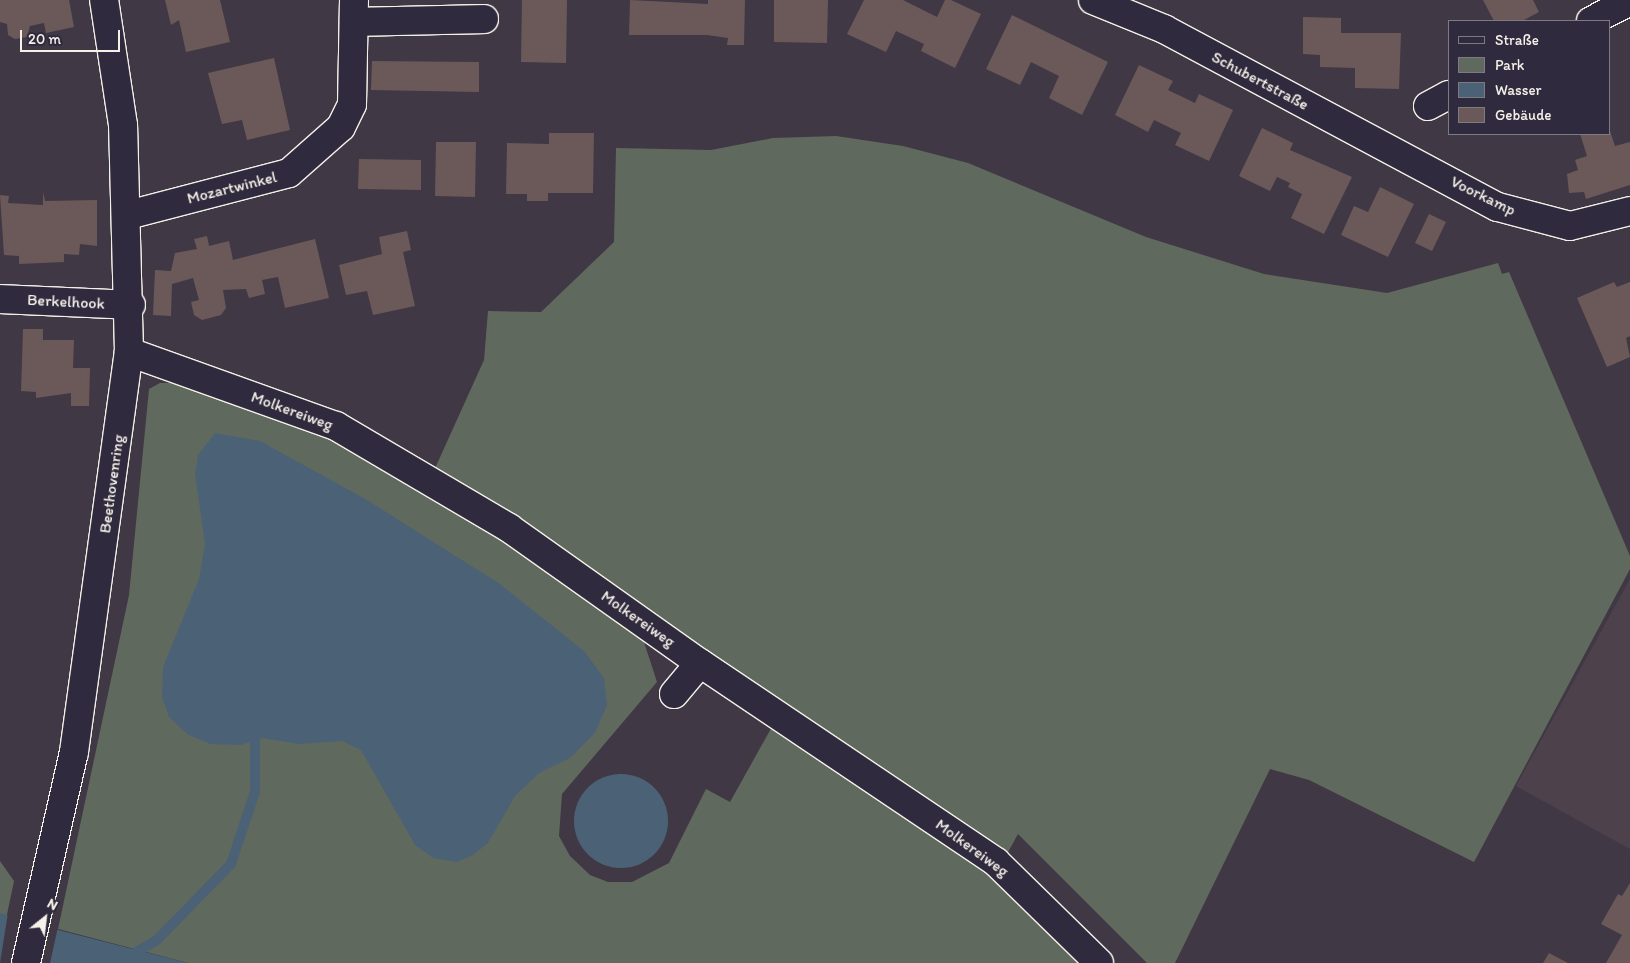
<!DOCTYPE html>
<meta charset="utf-8">
<style>
body{margin:0}
#map{position:relative;width:1630px;height:963px;overflow:hidden;background:#413845;font-family:Itim,sans-serif}
div>[style]{position:absolute}
.built>*{inset:0;background:#4d424b}
.green>*{inset:0;background:#60695d}
.water>*{inset:0;background:#4b6276}
.round{border-radius:50%}
.pier>*{inset:0;background:#413845}
.stream>*{height:10px;margin:-5px;padding:0 5px;transform-origin:5px;border-radius:5px;background:#4b6276}
.building>*{inset:0;background:#6a5958}
.roads{filter:drop-shadow(1px 0 #f4f1e8) drop-shadow(-1px 0 #f4f1e8) drop-shadow(0 1px #f4f1e8) drop-shadow(0 -1px #f4f1e8)}
.minor>*{height:28px;margin:-14px;padding:0 14px;transform-origin:14px;border-radius:14px;background:#2f2a3d}
span{translate:-50% -50%;white-space:nowrap;text-align:center;line-height:1.15;-webkit-text-stroke:4.5px #2f2a3d;paint-order:stroke}
.street-label{font-size:16px;color:#f4f1e8}
.legend{position:absolute;left:1448px;top:20px;width:162px;height:115px;box-sizing:border-box;background:#2f2a3d;border:1px solid #7e7a81;margin:0;padding:6px 9px;list-style:none;font-size:15px;color:#f4f1e8}
.legend li{display:flex;align-items:center;gap:10px;height:25px}
.legend b{width:25px;border:1px solid #7e7a81}
.north{position:absolute;left:20px;top:893px;width:50px;height:50px;-webkit-text-stroke:4px #2f2a3d;paint-order:stroke;rotate:29deg;font-size:14px;font-weight:700;line-height:20px;text-align:center;color:#f4f1e8}
.north::after{content:'';display:block;margin:auto;width:18px;height:22px;background:#f4f1e8;clip-path:polygon(50% 0,100% 100%,50% 72%,0 100%)}
.scale{position:absolute;left:20px;top:30px;width:100px;height:22px;box-sizing:border-box;border:2px solid #f4f1e8;border-top:0;padding-left:6px;font-size:15px;line-height:18px;white-space:nowrap;color:#f4f1e8;-webkit-text-stroke:4px #2f2a3d;paint-order:stroke}
</style>
<div id="map">
<div class="built">
<i style="clip-path:polygon(1630px 579px,1630px 849px,1516px 786px)"></i>
</div>
<div class="green">
<i style="clip-path:polygon(836px 136px,903px 146px,968px 163px,1146px 237px,1264px 274px,1387px 293px,1498px 263px,1502px 274px,1509px 272px,1630px 556px,1630px 569px,1474px 862px,1309px 780px,1270px 769px,1175px 963px,1147px 963px,1018px 834px,1007px 854px,432px 475px,484px 360px,488px 311px,541px 312px,614px 242px,616px 148px,711px 150px,773px 138px)"></i>
<i style="clip-path:polygon(160px 383px,182px 383px,317px 430px,473px 522px,642px 636px,657px 682px,562px 794px,559px 836px,570px 856px,590px 875px,608px 882px,632px 882px,669px 863px,706px 789px,730px 802px,773px 725px,996px 879px,1082px 963px,188px 963px,58px 929px,129px 595px,149px 389px)"></i>
<i style="clip-path:polygon(0 861px,14px 881px,0 948px)"></i>
</div>
<div class="water">
<i style="clip-path:polygon(215px 433px,260px 441px,367px 500px,500px 584px,584px 651px,604px 678px,607px 705px,595px 733px,570px 758px,539px 773px,515px 796px,488px 843px,473px 855px,457px 862px,433px 858px,415px 845px,361px 750px,342px 741px,299px 744px,262px 738px,241px 745px,210px 744px,187px 734px,169px 717px,162px 697px,163px 667px,199px 579px,205px 544px,195px 474px,198px 455px)"></i>
<i class="round" style="left:574px;top:774px;width:94px;height:94px"></i>
<i style="clip-path:polygon(0 913px,58px 930px,188px 963px,0 963px)"></i>
</div>
<div class="pier">
<i style="clip-path:polygon(8px 913px,58px 927px,50px 963px,0 963px)"></i>
</div>
<div class="stream">
<i style="left:117px;top:963px;width:46px;rotate:-29.9deg"></i>
<i style="left:157px;top:940px;width:106px;rotate:-45.8deg"></i>
<i style="left:231px;top:864px;width:76px;rotate:-71.6deg"></i>
<i style="left:255px;top:792px;width:52px;rotate:-90deg"></i>
</div>
<div class="building">
<i style="clip-path:polygon(0 0,69px 0,74px 27px,46px 33px,44px 23px,30px 26px,27px 37px,15px 39px,8px 35px,7px 24px,0 22px)"></i>
<i style="clip-path:polygon(165px 0,220px 0,230px 42px,186px 52px,179px 20px,171px 25px)"></i>
<i style="clip-path:polygon(522px 0,567px 0,566px 63px,521px 62px)"></i>
<i style="clip-path:polygon(630px 0,708px 4px,708px 0,745px 0,744px 45px,727px 45px,728px 38px,707px 35px,629px 35px)"></i>
<i style="clip-path:polygon(774px 0,828px 0,827px 43px,774px 42px)"></i>
<i style="clip-path:polygon(864px 0,903px 0,937px 17px,945px 0,951px 0,981px 14px,955px 68px,921px 51px,924px 44px,896px 31px,886px 52px,847px 34px)"></i>
<i style="clip-path:polygon(1483px 0,1533px 0,1539px 12px,1522px 21px,1494px 21px)"></i>
<i style="clip-path:polygon(1012px 15px,1108px 62px,1082px 115px,1049px 98px,1059px 76px,1031px 62px,1020px 85px,986px 69px)"></i>
<i style="clip-path:polygon(1303px 17px,1341px 18px,1341px 33px,1401px 33px,1399px 89px,1355px 88px,1355px 68px,1320px 67px,1320px 55px,1303px 54px)"></i>
<i style="clip-path:polygon(274px 58px,290px 130px,247px 140px,242px 120px,222px 124px,208px 73px)"></i>
<i style="clip-path:polygon(372px 61px,479px 62px,479px 92px,371px 90px)"></i>
<i style="clip-path:polygon(1139px 65px,1173px 81px,1168px 90px,1195px 103px,1199px 94px,1233px 110px,1209px 161px,1175px 145px,1181px 133px,1154px 120px,1148px 132px,1115px 115px)"></i>
<i style="clip-path:polygon(1262px 128px,1293px 143px,1290px 150px,1352px 177px,1324px 234px,1291px 218px,1302px 194px,1288px 187px,1290px 183px,1277px 177px,1270px 191px,1239px 176px)"></i>
<i style="clip-path:polygon(1609px 128px,1615px 146px,1630px 142px,1630px 185px,1586px 199px,1584px 192px,1569px 193px,1567px 174px,1578px 170px,1575px 160px,1587px 156px,1580px 134px,1609px 134px)"></i>
<i style="clip-path:polygon(549px 133px,594px 133px,593px 193px,548px 193px,548px 201px,527px 201px,527px 194px,506px 194px,507px 143px,549px 144px)"></i>
<i style="clip-path:polygon(436px 142px,476px 142px,475px 197px,435px 196px)"></i>
<i style="clip-path:polygon(359px 159px,421px 160px,421px 190px,358px 189px)"></i>
<i style="clip-path:polygon(1380px 187px,1414px 204px,1388px 257px,1341px 235px,1354px 206px,1368px 212px)"></i>
<i style="clip-path:polygon(43px 192px,45px 201px,97px 200px,97px 246px,80px 244px,79px 255px,64px 254px,64px 262px,19px 264px,19px 256px,4px 255px,0 195px,9px 196px,8px 203px,43px 205px)"></i>
<i style="clip-path:polygon(1429px 214px,1446px 222px,1432px 251px,1415px 243px)"></i>
<i style="clip-path:polygon(407px 231px,411px 250px,403px 252px,415px 306px,373px 315px,367px 291px,346px 295px,339px 265px,382px 254px,379px 237px)"></i>
<i style="clip-path:polygon(207px 236px,209px 246px,229px 241px,233px 260px,315px 239px,329px 298px,285px 308px,278px 277px,262px 280px,265px 294px,249px 298px,246px 289px,223px 290px,226px 308px,221px 315px,202px 320px,194px 315px,191px 302px,199px 300px,193px 278px,172px 284px,171px 316px,153px 315px,155px 270px,171px 271px,175px 253px,197px 249px,194px 239px)"></i>
<i style="clip-path:polygon(1614px 282px,1617px 287px,1630px 282px,1630px 336px,1626px 338px,1630px 357px,1607px 367px,1577px 298px)"></i>
<i style="clip-path:polygon(23px 329px,43px 329px,43px 340px,74px 340px,73px 368px,90px 368px,89px 406px,71px 406px,71px 393px,36px 398px,36px 392px,21px 391px)"></i>
<i style="clip-path:polygon(1630px 883px,1630px 963px,1606px 963px,1622px 935px,1601px 924px,1618px 894px,1622px 896px)"></i>
<i style="clip-path:polygon(1549px 953px,1568px 963px,1543px 963px)"></i>
</div>
<div class="roads">
<div class="minor">
<i style="left:1093px;top:0;width:77px;rotate:22.2deg"></i>
<i style="left:1164px;top:29px;width:378px;rotate:28.1deg"></i>
<i style="left:1498px;top:207px;width:74px;rotate:14.8deg"></i>
<i style="left:1570px;top:226px;width:62px;rotate:-14deg"></i>
<i style="left:1591px;top:21px;width:44px;rotate:-27.1deg"></i>
<i style="left:354px;top:22px;width:130px;rotate:-1.3deg"></i>
<i style="left:1428px;top:106px;width:24px;rotate:-28deg"></i>
<i style="left:128px;top:215px;width:166px;rotate:-14.6deg"></i>
<i style="left:289px;top:173px;width:69px;rotate:-41.5deg"></i>
<i style="left:341px;top:127px;width:25px;rotate:-64deg"></i>
<i style="left:352px;top:104px;width:104px;rotate:-88.9deg"></i>
<i style="left:0;top:299px;width:131px;rotate:2.6deg"></i>
<i style="left:129px;top:352px;width:220px;rotate:19.7deg"></i>
<i style="left:336px;top:426px;width:201px;rotate:30.5deg"></i>
<i style="left:509px;top:528px;width:234px;rotate:35.3deg"></i>
<i style="left:700px;top:663px;width:357px;rotate:33.9deg"></i>
<i style="left:996px;top:862px;width:144px;rotate:44.4deg"></i>
<i style="left:674px;top:694px;width:40px;rotate:-50deg"></i>
<i style="left:26px;top:963px;width:216px;rotate:-77.2deg"></i>
<i style="left:74px;top:752px;width:404px;rotate:-82.2deg"></i>
<i style="left:129px;top:352px;width:227px;rotate:-91.5deg"></i>
<i style="left:123px;top:125px;width:126px;rotate:-98.6deg"></i>
</div>
</div>
<div class="street-label">
<span style="left:1260px;top:81px;rotate:28deg">Schubertstraße</span>
<span style="left:232px;top:188px;rotate:-14deg">Mozartwinkel</span>
<span style="left:1483px;top:196px;rotate:26deg">Voorkamp</span>
<span style="left:66px;top:302px;rotate:3deg">Berkelhook</span>
<span style="left:292px;top:411px;rotate:20deg">Molkereiweg</span>
<span style="left:112px;top:484px;rotate:-82deg">Beethovenring</span>
<span style="left:638px;top:619px;rotate:35deg">Molkereiweg</span>
<span style="left:972px;top:848px;rotate:36deg">Molkereiweg</span>
</div>
<ul class="legend">
<li><b style="height:6px;background:#2f2a3d"></b>Straße</li>
<li><b style="height:14px;background:#60695d"></b>Park</li>
<li><b style="height:14px;background:#4b6276"></b>Wasser</li>
<li><b style="height:14px;background:#6a5958"></b>Gebäude</li>
</ul>
<div class="north">N</div>
<div class="scale">20 m</div>
</div>
